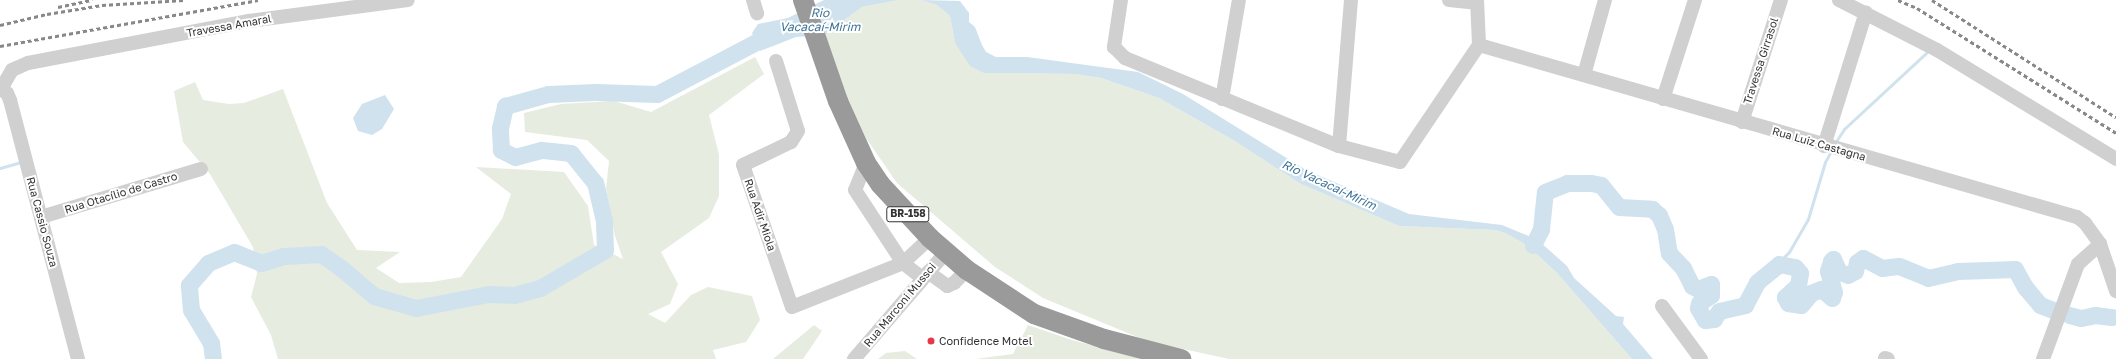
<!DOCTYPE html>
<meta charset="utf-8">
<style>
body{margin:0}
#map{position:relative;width:2116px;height:359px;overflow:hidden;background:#fff;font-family:"Golos Text",sans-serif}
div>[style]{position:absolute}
.green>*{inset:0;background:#e6ecdf}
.water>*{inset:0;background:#cfe2ee}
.stream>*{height:3px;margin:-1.5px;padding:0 1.5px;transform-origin:1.5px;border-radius:1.5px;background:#cfe2ee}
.river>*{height:17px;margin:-8.5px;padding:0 8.5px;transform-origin:8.5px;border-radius:8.5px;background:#cfe2ee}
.minor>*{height:14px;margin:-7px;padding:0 7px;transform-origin:7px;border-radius:7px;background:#d0d0d0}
.highway>*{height:20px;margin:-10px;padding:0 10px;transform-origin:10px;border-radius:10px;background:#9a9a9a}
.rail>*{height:3px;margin-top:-1.5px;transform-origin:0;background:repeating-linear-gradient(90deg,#888 0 4px,transparent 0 7px)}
.dots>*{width:11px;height:11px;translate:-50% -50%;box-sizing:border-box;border:2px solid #fff;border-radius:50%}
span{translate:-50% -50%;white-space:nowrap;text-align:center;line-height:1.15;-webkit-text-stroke:4px #fff;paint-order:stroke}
.shield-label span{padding:1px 3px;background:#fff;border:1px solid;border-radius:3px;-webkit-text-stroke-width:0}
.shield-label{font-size:10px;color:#333;font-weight:700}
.street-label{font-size:11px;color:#333}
.poi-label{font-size:11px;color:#333}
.left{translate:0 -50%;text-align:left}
.water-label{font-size:12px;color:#3f7597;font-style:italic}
</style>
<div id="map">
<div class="green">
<i style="clip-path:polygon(899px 0,921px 0,937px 5px,950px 16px,955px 43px,984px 73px,1075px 74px,1101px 78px,1159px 98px,1233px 140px,1301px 184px,1399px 226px,1495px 230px,1505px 233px,1528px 246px,1557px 273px,1632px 359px,1229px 359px,1147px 341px,1043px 298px,995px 267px,897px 183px,866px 138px,848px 99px,824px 35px,862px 7px)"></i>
<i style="clip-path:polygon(755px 57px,764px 74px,709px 115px,719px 155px,719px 196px,709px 218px,661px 252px,678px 284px,670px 304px,648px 314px,665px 323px,691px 295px,708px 287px,752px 296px,760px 320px,746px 342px,713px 350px,716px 359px,278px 359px,271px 335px,251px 297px,257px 274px,253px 247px,210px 174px,183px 142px,174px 91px,195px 82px,203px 100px,229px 104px,244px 103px,283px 89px,327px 203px,357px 250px,400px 252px,376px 268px,399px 283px,431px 282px,461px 277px,502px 219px,511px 194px,476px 167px,564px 172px,588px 206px,594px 245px,623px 259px,615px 236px,606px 189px,609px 161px,587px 140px,525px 132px,524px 113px,561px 104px,614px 101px,651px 112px)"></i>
<i style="clip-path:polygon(814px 325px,822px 331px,803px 359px,773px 359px)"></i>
<i style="clip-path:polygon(1028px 325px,1072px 340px,1143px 359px,975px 359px,1013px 354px)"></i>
<i style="clip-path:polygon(905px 351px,917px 359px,878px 359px,886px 353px)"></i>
</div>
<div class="water">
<i style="clip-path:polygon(824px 0,899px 0,862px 7px,824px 35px,796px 37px,760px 51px,752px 33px,758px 24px,788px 18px)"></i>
<i style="clip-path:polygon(921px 0,960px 1px,969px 13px,969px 22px,975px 27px,982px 45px,986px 52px,996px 57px,1027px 57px,1138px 72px,1183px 94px,1306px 170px,1409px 214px,1502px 225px,1531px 237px,1537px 234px,1540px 242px,1567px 266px,1574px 278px,1616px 316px,1624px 317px,1623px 324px,1653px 359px,1632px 359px,1557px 273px,1528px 246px,1505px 233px,1495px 230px,1399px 226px,1301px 184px,1233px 140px,1159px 98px,1101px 78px,1075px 74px,984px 73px,970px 66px,955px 43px,950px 16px,937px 5px)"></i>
<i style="clip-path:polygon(385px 95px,394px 109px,382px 129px,372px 135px,358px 131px,353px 118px,362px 104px)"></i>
</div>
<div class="stream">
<i style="left:1835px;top:143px;width:17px;rotate:-57deg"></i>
<i style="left:1844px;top:129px;width:112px;rotate:-42.8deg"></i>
<i style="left:0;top:168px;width:19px;rotate:-16deg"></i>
<i style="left:1775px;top:266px;width:20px;rotate:-45deg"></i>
<i style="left:1789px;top:252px;width:38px;rotate:-60deg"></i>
<i style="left:1808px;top:219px;width:59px;rotate:-73.4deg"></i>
<i style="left:1825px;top:162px;width:13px;rotate:-61deg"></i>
</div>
<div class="river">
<i style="left:1533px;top:245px;width:18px;rotate:-63deg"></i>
<i style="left:1541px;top:229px;width:37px;rotate:-84deg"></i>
<i style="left:1545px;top:192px;width:24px;rotate:-22deg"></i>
<i style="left:1567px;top:183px;width:24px"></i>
<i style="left:1591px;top:183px;width:10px;rotate:11deg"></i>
<i style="left:1601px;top:185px;width:28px;rotate:51deg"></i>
<i style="left:1619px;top:207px;width:33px;rotate:3deg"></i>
<i style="left:1652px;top:209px;width:9px;rotate:41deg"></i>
<i style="left:1659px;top:215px;width:15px;rotate:67deg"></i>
<i style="left:1665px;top:229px;width:24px;rotate:81deg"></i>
<i style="left:1669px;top:253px;width:21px;rotate:47deg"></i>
<i style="left:1683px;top:268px;width:20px;rotate:63deg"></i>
<i style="left:1692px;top:286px;width:7px;rotate:27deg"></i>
<i style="left:1698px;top:289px;width:14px;rotate:-21deg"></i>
<i style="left:1711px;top:284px;width:11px;rotate:90deg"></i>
<i style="left:1711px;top:295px;width:14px;rotate:146deg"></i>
<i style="left:1699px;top:303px;width:5px;rotate:101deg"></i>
<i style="left:1698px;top:308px;width:14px;rotate:60deg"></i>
<i style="left:1705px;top:320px;width:9px;rotate:-6deg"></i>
<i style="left:1714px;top:319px;width:9px;rotate:-58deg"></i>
<i style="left:1719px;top:311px;width:27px;rotate:-13deg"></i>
<i style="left:1745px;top:305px;width:26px;rotate:-62deg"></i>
<i style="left:1757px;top:282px;width:28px;rotate:-39deg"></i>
<i style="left:1779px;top:264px;width:16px;rotate:11deg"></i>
<i style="left:1795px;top:267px;width:8px;rotate:50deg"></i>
<i style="left:1800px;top:273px;width:12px;rotate:99deg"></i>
<i style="left:1798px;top:285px;width:18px;rotate:137deg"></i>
<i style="left:1785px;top:297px;width:7px;rotate:63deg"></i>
<i style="left:1788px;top:303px;width:13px;rotate:9deg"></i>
<i style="left:1801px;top:305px;width:16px;rotate:-50deg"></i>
<i style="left:1811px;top:293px;width:11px;rotate:-22deg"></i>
<i style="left:1821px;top:289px;width:14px;rotate:39deg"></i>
<i style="left:1832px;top:298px;width:6px;rotate:-72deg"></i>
<i style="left:1834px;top:292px;width:22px;rotate:-106deg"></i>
<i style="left:1828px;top:271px;width:10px;rotate:-73deg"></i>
<i style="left:1831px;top:261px;width:3px;rotate:-45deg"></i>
<i style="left:1833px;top:259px;width:14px;rotate:65deg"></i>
<i style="left:1839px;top:272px;width:9px;rotate:18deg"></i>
<i style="left:1848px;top:275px;width:8px;rotate:-30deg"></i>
<i style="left:1855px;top:271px;width:9px;rotate:-77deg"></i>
<i style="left:1857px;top:262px;width:7px;rotate:-34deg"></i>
<i style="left:1863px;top:258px;width:21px;rotate:28deg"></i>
<i style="left:1882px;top:268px;width:17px;rotate:-7deg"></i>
<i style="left:1899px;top:266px;width:31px;rotate:22deg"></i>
<i style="left:1928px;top:278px;width:31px;rotate:-13deg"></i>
<i style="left:1958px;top:271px;width:57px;rotate:-2deg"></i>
<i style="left:2015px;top:269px;width:21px;rotate:61deg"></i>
<i style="left:2025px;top:287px;width:23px;rotate:50deg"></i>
<i style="left:2040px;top:305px;width:14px;rotate:21deg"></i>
<i style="left:2069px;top:315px;width:12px;rotate:14deg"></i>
<i style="left:2081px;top:318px;width:14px;rotate:-12deg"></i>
<i style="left:2095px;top:315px;width:17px;rotate:7deg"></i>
<i style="left:213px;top:359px;width:16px;rotate:-97deg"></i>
<i style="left:211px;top:343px;width:39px;rotate:-121deg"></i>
<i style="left:191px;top:310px;width:25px;rotate:-95deg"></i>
<i style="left:189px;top:285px;width:29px;rotate:-49deg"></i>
<i style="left:208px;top:263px;width:28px;rotate:-23deg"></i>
<i style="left:234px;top:252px;width:29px;rotate:22deg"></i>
<i style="left:261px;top:263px;width:24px;rotate:-17deg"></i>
<i style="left:284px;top:256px;width:37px;rotate:-3deg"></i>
<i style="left:321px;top:254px;width:24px;rotate:35deg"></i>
<i style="left:341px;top:268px;width:43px;rotate:40.3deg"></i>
<i style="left:374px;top:296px;width:44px;rotate:15.9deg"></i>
<i style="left:416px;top:308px;width:74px;rotate:-10.9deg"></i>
<i style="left:489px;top:294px;width:25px;rotate:2deg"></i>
<i style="left:514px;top:295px;width:27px;rotate:-15deg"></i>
<i style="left:540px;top:288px;width:75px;rotate:-30.3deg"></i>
<i style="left:605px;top:250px;width:29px;rotate:-92deg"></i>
<i style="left:604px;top:221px;width:39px;rotate:-103deg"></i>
<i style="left:595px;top:183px;width:38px;rotate:-129deg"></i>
<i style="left:571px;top:153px;width:30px;rotate:-174deg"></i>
<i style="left:541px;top:150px;width:27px;rotate:165deg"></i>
<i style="left:515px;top:157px;width:16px;rotate:-153deg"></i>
<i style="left:501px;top:150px;width:22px;rotate:-93deg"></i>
<i style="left:500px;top:128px;width:23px;rotate:-77deg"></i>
<i style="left:505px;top:106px;width:45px;rotate:-15.6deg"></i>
<i style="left:548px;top:94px;width:47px;rotate:-2.4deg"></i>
<i style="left:595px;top:92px;width:62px;rotate:1.8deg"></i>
<i style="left:657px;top:94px;width:112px;rotate:-27.7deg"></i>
<i style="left:756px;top:42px;width:23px;rotate:-20deg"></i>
</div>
<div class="minor">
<i style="left:753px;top:0;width:14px;rotate:73deg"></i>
<i style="left:1121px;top:0;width:48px;rotate:98.5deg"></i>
<i style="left:1114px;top:47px;width:16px;rotate:45deg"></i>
<i style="left:1125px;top:58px;width:231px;rotate:22.4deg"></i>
<i style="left:1339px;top:146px;width:63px;rotate:14.7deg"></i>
<i style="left:1400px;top:162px;width:141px;rotate:-56deg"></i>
<i style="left:1479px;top:45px;width:45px;rotate:-92.5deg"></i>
<i style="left:1449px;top:0;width:27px;rotate:6deg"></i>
<i style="left:1839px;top:0;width:110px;rotate:27deg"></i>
<i style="left:1937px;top:50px;width:210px;rotate:31.3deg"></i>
<i style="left:1479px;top:45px;width:622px;rotate:16.05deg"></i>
<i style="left:2077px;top:217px;width:10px;rotate:37deg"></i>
<i style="left:2085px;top:223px;width:26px;rotate:54deg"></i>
<i style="left:2100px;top:244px;width:50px;rotate:71.2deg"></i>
<i style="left:776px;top:61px;width:73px;rotate:72.6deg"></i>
<i style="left:798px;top:131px;width:13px;rotate:122deg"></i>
<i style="left:791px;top:142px;width:53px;rotate:154.4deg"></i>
<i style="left:743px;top:165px;width:150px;rotate:71deg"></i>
<i style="left:792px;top:307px;width:119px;rotate:-21.6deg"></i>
<i style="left:903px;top:263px;width:37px;rotate:-43deg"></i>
<i style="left:1584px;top:75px;width:78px;rotate:-74.4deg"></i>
<i style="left:0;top:89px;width:8px;rotate:30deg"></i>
<i style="left:7px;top:93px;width:8px;rotate:67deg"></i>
<i style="left:10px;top:100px;width:268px;rotate:75.3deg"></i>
<i style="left:1px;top:89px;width:22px;rotate:-60deg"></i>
<i style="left:12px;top:70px;width:17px;rotate:-24deg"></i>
<i style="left:28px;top:63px;width:225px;rotate:-10.8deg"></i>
<i style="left:249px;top:21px;width:160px;rotate:-7.5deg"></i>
<i style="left:1222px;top:99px;width:100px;rotate:-80.3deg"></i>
<i style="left:1663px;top:99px;width:104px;rotate:-72.1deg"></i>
<i style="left:1742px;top:122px;width:128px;rotate:-72.3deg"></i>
<i style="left:1339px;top:146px;width:146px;rotate:-85.3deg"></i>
<i style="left:1824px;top:146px;width:140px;rotate:-72.6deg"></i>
<i style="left:866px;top:163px;width:29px;rotate:112deg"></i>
<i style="left:855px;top:190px;width:87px;rotate:56.7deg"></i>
<i style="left:903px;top:263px;width:24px;rotate:38deg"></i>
<i style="left:41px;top:217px;width:167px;rotate:-16.7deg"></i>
<i style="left:928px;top:272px;width:24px;rotate:36deg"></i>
<i style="left:947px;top:286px;width:8px;rotate:-23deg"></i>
<i style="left:954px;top:283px;width:18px;rotate:-45deg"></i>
<i style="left:1662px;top:306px;width:66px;rotate:53.7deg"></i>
<i style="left:1885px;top:358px;width:3px;rotate:18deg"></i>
<i style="left:854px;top:359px;width:141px;rotate:-49.3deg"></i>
<i style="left:2043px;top:359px;width:101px;rotate:-69.8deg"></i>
<i style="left:2078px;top:264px;width:30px;rotate:-42deg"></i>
</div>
<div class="highway">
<i style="left:803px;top:0;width:107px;rotate:70.9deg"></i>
<i style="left:838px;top:101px;width:68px;rotate:65.7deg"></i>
<i style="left:866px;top:163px;width:25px;rotate:56deg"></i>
<i style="left:880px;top:184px;width:74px;rotate:47.2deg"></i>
<i style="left:930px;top:238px;width:49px;rotate:40.9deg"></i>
<i style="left:967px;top:270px;width:80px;rotate:33.3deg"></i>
<i style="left:1034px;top:314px;width:74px;rotate:19.7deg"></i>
<i style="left:1104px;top:339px;width:80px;rotate:14.6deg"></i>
</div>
<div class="rail">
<i style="left:1898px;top:0;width:21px;rotate:23deg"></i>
<i style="left:1917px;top:8px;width:235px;rotate:32.1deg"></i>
<i style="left:1932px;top:0;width:218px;rotate:32.5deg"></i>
<i style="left:58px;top:7px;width:35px;rotate:-12deg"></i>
<i style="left:0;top:25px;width:48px;rotate:-13.2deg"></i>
<i style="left:47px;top:14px;width:56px;rotate:-9.3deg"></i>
<i style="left:102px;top:5px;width:82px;rotate:-3.5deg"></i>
<i style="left:0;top:46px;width:262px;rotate:-10.1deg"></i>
</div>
<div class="dots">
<i style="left:931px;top:341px;background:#e63946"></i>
</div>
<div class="shield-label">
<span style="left:908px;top:214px">BR-158</span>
</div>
<div class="street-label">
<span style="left:229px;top:26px;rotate:-10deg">Travessa Amaral</span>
<span style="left:1761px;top:61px;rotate:-72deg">Travessa Girrasol</span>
<span style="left:1819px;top:144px;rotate:16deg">Rua Luiz Castagna</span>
<span style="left:121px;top:193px;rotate:-17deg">Rua Otacílio de Castro</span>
<span style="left:760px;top:215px;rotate:71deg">Rua Adir Miola</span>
<span style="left:42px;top:222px;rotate:75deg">Rua Cassio Souza</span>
<span style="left:900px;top:305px;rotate:-50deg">Rua Marconi Mussoi</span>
</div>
<div class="poi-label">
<span class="left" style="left:939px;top:341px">Confidence Motel</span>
</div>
<div class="water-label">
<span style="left:820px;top:20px">Rio<br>Vacacaí-Mirim</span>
<span style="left:1329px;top:185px;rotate:25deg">Rio Vacacaí-Mirim</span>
</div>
</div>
